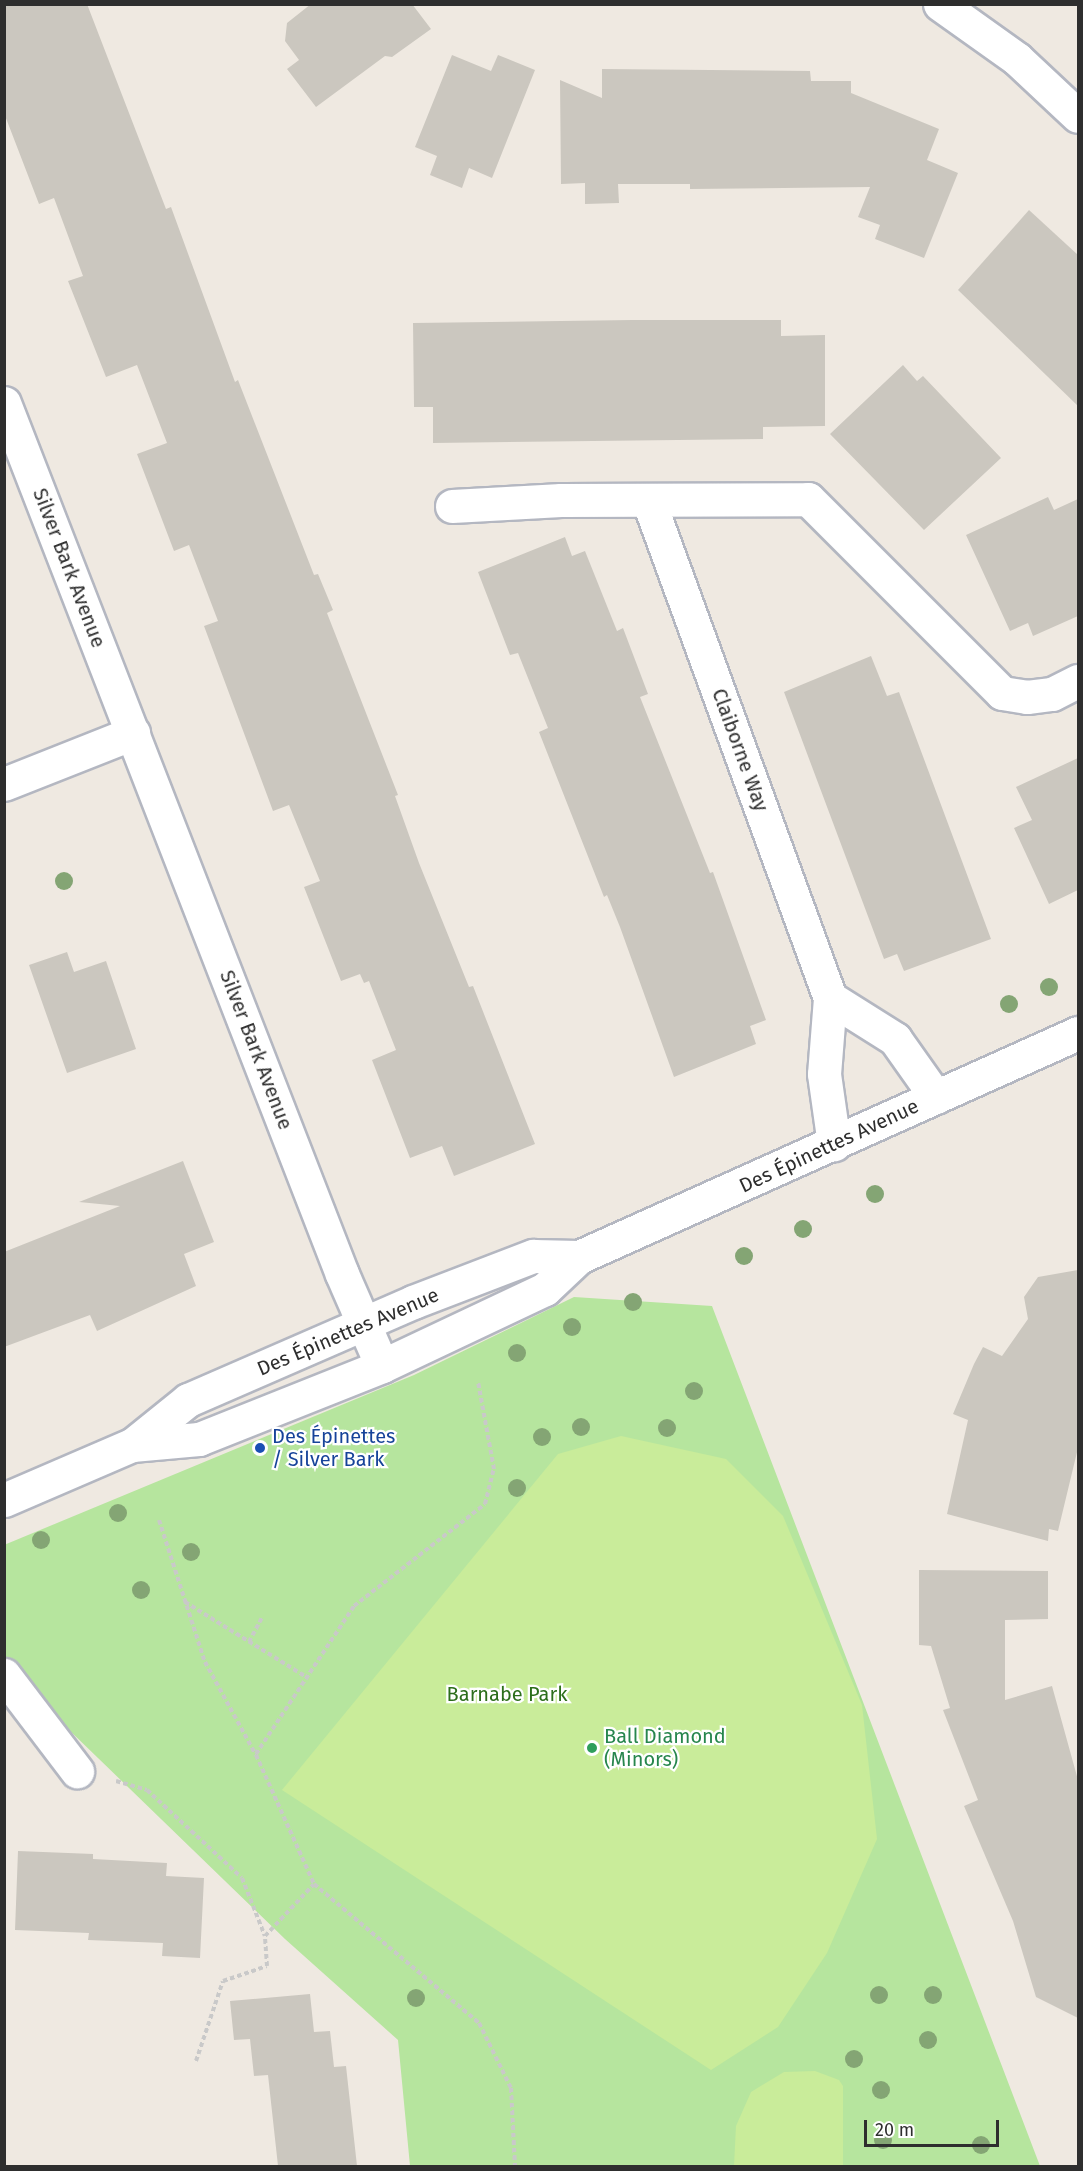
<!DOCTYPE html>
<meta charset="utf-8">
<style>
body{margin:0}
#map{position:relative;width:1083px;height:2171px;overflow:hidden;background:#efe9e1;font-family:"Fira Sans",sans-serif}
div>[style]{position:absolute}
.green>*{inset:0;background:#b6e59e}
.pitch>*{inset:0;background:#c9ec9a}
.building>*{inset:0;background:#cbc7bf}
.path>*{height:4px;margin-top:-2px;transform-origin:0;background:repeating-linear-gradient(90deg,#c9c9c9 0 4.5px,transparent 0 7.5px)}
.roads{filter:drop-shadow(2px 0 #b4b7c1) drop-shadow(-2px 0 #b4b7c1) drop-shadow(0 2px #b4b7c1) drop-shadow(0 -2px #b4b7c1)}
.street>*{height:33px;margin:-16.5px;padding:0 16.5px;transform-origin:16.5px;border-radius:16.5px;background:#fff}
.secondary>*{height:33px;margin:-16.5px;padding:0 16.5px;transform-origin:16.5px;border-radius:16.5px;background:#fff}
.trees>*{width:18px;height:18px;margin:-9px;border-radius:50%;background:#84a574}
.dots>*{width:16px;height:16px;translate:-50% -50%;box-sizing:border-box;border:3px solid #fff;border-radius:50%}
span{translate:-50% -50%;white-space:nowrap;text-align:center;line-height:1.15;-webkit-text-stroke:4.5px #fff;paint-order:stroke}
.street-label{font-size:20px;color:#2e2e2e}
.transit-label{font-size:20px;color:#164399}
.left{translate:0 -50%;text-align:left}
.park-label{font-size:20px;color:#2c6e1b}
.leisure-label{font-size:20px;color:#27864d}
.frame{position:absolute;inset:0;border:6px solid #2e2e2e;pointer-events:none}
.scale{position:absolute;left:864px;top:2120px;width:135px;height:27px;box-sizing:border-box;border:3px solid #2e2e2e;border-top:0;padding-left:8px;font-size:18px;line-height:21px;white-space:nowrap;color:#2e2e2e;-webkit-text-stroke:4px #fff;paint-order:stroke}
</style>
<div id="map">
<div class="green">
<i style="clip-path:polygon(574px 1297px,712px 1306px,1040px 2166px,410px 2166px,398px 2040px,285px 1939px,5px 1668px,4px 1545px,414px 1375px)"></i>
</div>
<div class="pitch">
<i style="clip-path:polygon(621px 1436px,726px 1459px,783px 1516px,862px 1705px,877px 1839px,827px 1953px,778px 2027px,711px 2070px,282px 1790px,558px 1454px)"></i>
<i style="clip-path:polygon(815px 2071px,839px 2080px,843px 2086px,843px 2166px,734px 2166px,736px 2126px,751px 2092px,784px 2072px)"></i>
</div>
<div class="building">
<i style="clip-path:polygon(4px 4px,87px 4px,166px 209px,171px 207px,235px 382px,238px 380px,314px 575px,318px 574px,333px 610px,327px 613px,398px 795px,395px 796px,419px 863px,469px 987px,473px 986px,535px 1144px,454px 1176px,442px 1146px,410px 1158px,372px 1060px,396px 1050px,369px 981px,364px 983px,360px 974px,341px 981px,304px 887px,320px 881px,289px 805px,273px 811px,204px 626px,218px 621px,189px 545px,174px 551px,137px 454px,167px 443px,137px 365px,106px 377px,68px 281px,83px 276px,54px 198px,39px 204px,4px 113px)"></i>
<i style="clip-path:polygon(311px 4px,412px 4px,431px 29px,392px 57px,385px 56px,316px 107px,287px 69px,299px 60px,285px 41px,287px 23px)"></i>
<i style="clip-path:polygon(452px 55px,491px 71px,498px 55px,535px 70px,492px 178px,469px 168px,462px 188px,430px 175px,437px 156px,415px 147px)"></i>
<i style="clip-path:polygon(602px 69px,810px 71px,811px 81px,851px 81px,851px 93px,939px 129px,927px 160px,958px 173px,924px 258px,875px 239px,880px 225px,858px 217px,870px 187px,690px 189px,690px 184px,618px 184px,619px 203px,585px 204px,585px 183px,561px 184px,560px 80px,602px 98px)"></i>
<i style="clip-path:polygon(1029px 210px,1078px 255px,1078px 406px,958px 290px)"></i>
<i style="clip-path:polygon(632px 320px,781px 320px,781px 336px,825px 335px,825px 426px,763px 427px,763px 439px,433px 443px,433px 407px,414px 407px,413px 323px)"></i>
<i style="clip-path:polygon(903px 365px,917px 381px,923px 376px,1001px 458px,924px 530px,830px 434px)"></i>
<i style="clip-path:polygon(1048px 497px,1054px 510px,1078px 499px,1078px 616px,1033px 636px,1028px 623px,1010px 631px,966px 535px)"></i>
<i style="clip-path:polygon(565px 537px,572px 556px,585px 551px,617px 631px,623px 628px,648px 694px,640px 697px,710px 873px,713px 872px,766px 1020px,750px 1026px,756px 1044px,674px 1077px,620px 927px,607px 895px,604px 897px,539px 732px,548px 728px,518px 653px,510px 655px,478px 572px)"></i>
<i style="clip-path:polygon(871px 656px,887px 696px,899px 692px,991px 939px,904px 971px,897px 954px,884px 959px,784px 692px)"></i>
<i style="clip-path:polygon(1078px 758px,1078px 890px,1049px 904px,1014px 828px,1032px 820px,1016px 787px)"></i>
<i style="clip-path:polygon(67px 952px,74px 972px,106px 961px,136px 1049px,67px 1073px,29px 965px)"></i>
<i style="clip-path:polygon(183px 1161px,214px 1242px,184px 1254px,196px 1286px,97px 1331px,90px 1315px,4px 1347px,4px 1252px,120px 1206px,79px 1202px)"></i>
<i style="clip-path:polygon(1078px 1270px,1078px 1448px,1058px 1531px,1049px 1529px,1048px 1541px,947px 1514px,968px 1420px,953px 1414px,974px 1364px,983px 1347px,1002px 1356px,1028px 1319px,1024px 1297px,1038px 1277px)"></i>
<i style="clip-path:polygon(919px 1570px,1048px 1571px,1048px 1619px,1005px 1620px,1005px 1700px,1052px 1686px,1078px 1780px,1078px 2018px,1036px 1997px,1013px 1921px,964px 1806px,978px 1800px,943px 1710px,950px 1708px,931px 1646px,919px 1645px)"></i>
<i style="clip-path:polygon(18px 1851px,93px 1854px,93px 1859px,167px 1863px,166px 1876px,204px 1878px,200px 1958px,162px 1956px,163px 1943px,88px 1940px,89px 1933px,15px 1930px)"></i>
<i style="clip-path:polygon(310px 1994px,314px 2032px,330px 2031px,334px 2067px,346px 2066px,357px 2166px,278px 2166px,268px 2075px,254px 2076px,250px 2039px,234px 2040px,230px 2001px)"></i>
</div>
<div class="path">
<i style="left:159px;top:1520px;width:149px;rotate:72.1deg"></i>
<i style="left:205px;top:1662px;width:106px;rotate:61.3deg"></i>
<i style="left:256px;top:1755px;width:141px;rotate:65.8deg"></i>
<i style="left:314px;top:1884px;width:216px;rotate:40.1deg"></i>
<i style="left:479px;top:2023px;width:72px;rotate:63.8deg"></i>
<i style="left:511px;top:2088px;width:78px;rotate:87.1deg"></i>
<i style="left:185px;top:1602px;width:145px;rotate:31.7deg"></i>
<i style="left:249px;top:1642px;width:27px;rotate:-62deg"></i>
<i style="left:256px;top:1754px;width:178px;rotate:-56.5deg"></i>
<i style="left:354px;top:1606px;width:166px;rotate:-37.9deg"></i>
<i style="left:485px;top:1504px;width:36px;rotate:-76deg"></i>
<i style="left:494px;top:1469px;width:88px;rotate:-100.4deg"></i>
<i style="left:116px;top:1781px;width:32px;rotate:16deg"></i>
<i style="left:147px;top:1790px;width:129px;rotate:42.8deg"></i>
<i style="left:242px;top:1878px;width:62px;rotate:68.4deg"></i>
<i style="left:196px;top:2061px;width:84px;rotate:-71.4deg"></i>
<i style="left:223px;top:1981px;width:46px;rotate:-18.8deg"></i>
<i style="left:267px;top:1966px;width:30px;rotate:-94deg"></i>
<i style="left:265px;top:1936px;width:71px;rotate:-46.7deg"></i>
</div>
<div class="roads">
<div class="street">
<i style="left:940px;top:4px;width:95px;rotate:35.5deg"></i>
<i style="left:1017px;top:59px;width:83px;rotate:43.1deg"></i>
<i style="left:4px;top:403px;width:934px;rotate:68.79deg"></i>
<i style="left:342px;top:1274px;width:100px;rotate:66.5deg"></i>
<i style="left:649px;top:502px;width:528px;rotate:69.95deg"></i>
<i style="left:830px;top:998px;width:76px;rotate:94.5deg"></i>
<i style="left:824px;top:1074px;width:71px;rotate:81.9deg"></i>
<i style="left:452px;top:506px;width:109px;rotate:-3.2deg"></i>
<i style="left:561px;top:500px;width:247px;rotate:-0.2deg"></i>
<i style="left:808px;top:499px;width:274px;rotate:45deg"></i>
<i style="left:1002px;top:693px;width:25px;rotate:9deg"></i>
<i style="left:1027px;top:697px;width:25px;rotate:-7deg"></i>
<i style="left:1052px;top:694px;width:29px;rotate:-27deg"></i>
<i style="left:4px;top:784px;width:139px;rotate:-21.6deg"></i>
<i style="left:830px;top:998px;width:77px;rotate:32.2deg"></i>
<i style="left:895px;top:1039px;width:71px;rotate:54.7deg"></i>
<i style="left:4px;top:1675px;width:121px;rotate:52.8deg"></i>
</div>
<div class="secondary">
<i style="left:132px;top:1445px;width:67px;rotate:-5.1deg"></i>
<i style="left:199px;top:1439px;width:197px;rotate:-21.7deg"></i>
<i style="left:382px;top:1366px;width:180px;rotate:-25.3deg"></i>
<i style="left:545px;top:1289px;width:47px;rotate:-43.3deg"></i>
<i style="left:579px;top:1257px;width:547px;rotate:-24.18deg"></i>
<i style="left:4px;top:1500px;width:139px;rotate:-23.3deg"></i>
<i style="left:132px;top:1445px;width:72px;rotate:-38.8deg"></i>
<i style="left:188px;top:1400px;width:245px;rotate:-23.5deg"></i>
<i style="left:413px;top:1302px;width:129px;rotate:-21deg"></i>
<i style="left:533px;top:1256px;width:46px;rotate:1.2deg"></i>
</div>
</div>
<div class="trees">
<i style="left:64px;top:881px"></i>
<i style="left:1049px;top:987px"></i>
<i style="left:1009px;top:1004px"></i>
<i style="left:875px;top:1194px"></i>
<i style="left:803px;top:1229px"></i>
<i style="left:744px;top:1256px"></i>
<i style="left:633px;top:1302px"></i>
<i style="left:572px;top:1327px"></i>
<i style="left:517px;top:1353px"></i>
<i style="left:694px;top:1391px"></i>
<i style="left:581px;top:1427px"></i>
<i style="left:667px;top:1428px"></i>
<i style="left:542px;top:1437px"></i>
<i style="left:517px;top:1488px"></i>
<i style="left:118px;top:1513px"></i>
<i style="left:41px;top:1540px"></i>
<i style="left:191px;top:1552px"></i>
<i style="left:141px;top:1590px"></i>
<i style="left:879px;top:1995px"></i>
<i style="left:933px;top:1995px"></i>
<i style="left:416px;top:1998px"></i>
<i style="left:928px;top:2040px"></i>
<i style="left:854px;top:2059px"></i>
<i style="left:881px;top:2090px"></i>
<i style="left:883px;top:2140px"></i>
<i style="left:981px;top:2145px"></i>
</div>
<div class="dots">
<i style="left:260px;top:1448px;background:#1a4fb4"></i>
<i style="left:592px;top:1748px;background:#2e9e5b"></i>
</div>
<div class="street-label">
<span style="left:69px;top:568px;rotate:69deg">Silver Bark Avenue</span>
<span style="left:740px;top:750px;rotate:70deg">Claiborne Way</span>
<span style="left:256px;top:1050px;rotate:69deg">Silver Bark Avenue</span>
<span style="left:829px;top:1146px;rotate:-25deg">Des Épinettes Avenue</span>
<span style="left:348px;top:1332px;rotate:-23deg">Des Épinettes Avenue</span>
</div>
<div class="transit-label">
<span class="left" style="left:272px;top:1448px">Des Épinettes<br>/ Silver Bark</span>
</div>
<div class="park-label">
<span style="left:507px;top:1694px">Barnabe Park</span>
</div>
<div class="leisure-label">
<span class="left" style="left:604px;top:1748px">Ball Diamond<br>(Minors)</span>
</div>
<div class="frame"></div>
<div class="scale">20 m</div>
</div>
